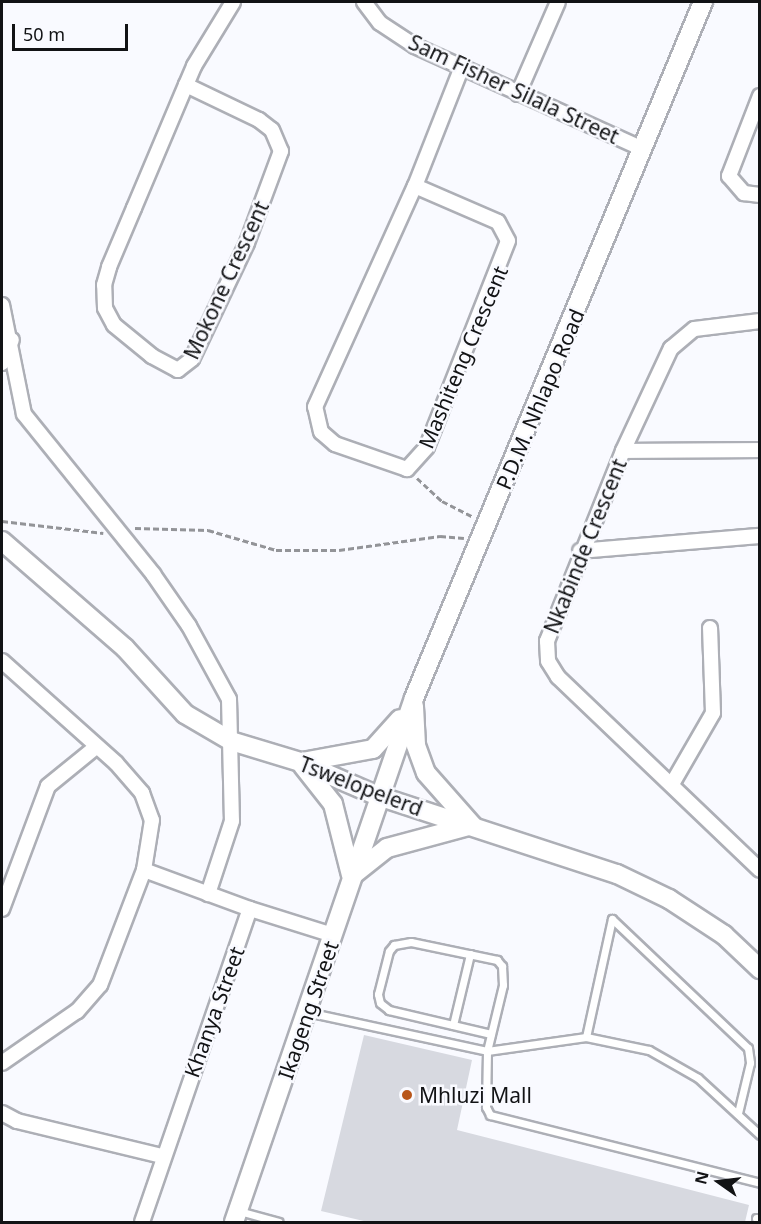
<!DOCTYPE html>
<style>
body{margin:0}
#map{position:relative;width:761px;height:1224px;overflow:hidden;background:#f9faff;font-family:"Noto Sans",sans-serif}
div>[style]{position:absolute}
.building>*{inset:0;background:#d7d9e0}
.path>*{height:3px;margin-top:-1.5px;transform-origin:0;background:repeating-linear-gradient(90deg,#939498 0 6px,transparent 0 9px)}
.roads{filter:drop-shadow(2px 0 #adafb6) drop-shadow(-2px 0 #adafb6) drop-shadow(0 2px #adafb6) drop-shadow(0 -2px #adafb6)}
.service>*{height:7px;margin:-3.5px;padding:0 3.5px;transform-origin:3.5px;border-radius:3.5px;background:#fff}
.minor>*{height:14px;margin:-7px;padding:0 7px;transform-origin:7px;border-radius:7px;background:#fff}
.tertiary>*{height:18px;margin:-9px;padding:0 9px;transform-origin:9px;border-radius:9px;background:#fff}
.dots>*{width:16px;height:16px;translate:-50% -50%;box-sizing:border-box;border:3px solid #f9faff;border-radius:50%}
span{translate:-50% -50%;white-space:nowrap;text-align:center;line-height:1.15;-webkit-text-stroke:5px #f9faff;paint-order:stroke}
.street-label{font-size:21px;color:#121315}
.poi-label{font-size:21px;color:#121315}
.left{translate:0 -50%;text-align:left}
.frame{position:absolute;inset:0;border:3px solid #121315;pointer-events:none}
.north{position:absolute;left:689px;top:1152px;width:60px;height:60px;-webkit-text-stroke:4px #f9faff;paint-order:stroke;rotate:284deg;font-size:16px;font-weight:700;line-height:24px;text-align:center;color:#121315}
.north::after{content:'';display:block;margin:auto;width:21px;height:27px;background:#121315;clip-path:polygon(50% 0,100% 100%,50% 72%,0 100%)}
.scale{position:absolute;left:12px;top:24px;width:116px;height:27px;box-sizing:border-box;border:3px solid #121315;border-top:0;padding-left:8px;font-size:18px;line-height:21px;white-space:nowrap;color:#121315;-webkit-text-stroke:4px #f9faff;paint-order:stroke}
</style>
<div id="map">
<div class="building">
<i style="clip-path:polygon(364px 1035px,472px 1060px,457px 1130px,749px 1205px,745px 1222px,368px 1222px,321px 1211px)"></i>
</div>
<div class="path">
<i style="left:417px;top:478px;width:34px;rotate:43deg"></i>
<i style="left:442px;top:501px;width:35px;rotate:27deg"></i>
<i style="left:2px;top:521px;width:102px;rotate:6.8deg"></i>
<i style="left:135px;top:528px;width:73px;rotate:1.6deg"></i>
<i style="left:208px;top:530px;width:71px;rotate:16.4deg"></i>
<i style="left:276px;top:550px;width:63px"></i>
<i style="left:339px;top:550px;width:102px;rotate:-7.9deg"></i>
<i style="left:440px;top:536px;width:24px;rotate:5deg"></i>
</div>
<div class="roads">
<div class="service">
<i style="left:307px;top:1012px;width:184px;rotate:12.2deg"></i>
<i style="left:487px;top:1051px;width:100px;rotate:-8deg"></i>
<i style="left:586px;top:1037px;width:64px;rotate:11.7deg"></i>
<i style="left:649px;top:1050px;width:56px;rotate:29.7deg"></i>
<i style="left:698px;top:1078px;width:84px;rotate:42.6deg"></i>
<i style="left:453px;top:1025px;width:73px;rotate:-76.5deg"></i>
<i style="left:491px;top:1034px;width:105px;rotate:-166.8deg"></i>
<i style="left:389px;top:1010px;width:11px;rotate:-142deg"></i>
<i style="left:380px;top:1003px;width:9px;rotate:-103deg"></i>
<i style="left:378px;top:994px;width:44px;rotate:-75.7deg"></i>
<i style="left:389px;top:951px;width:8px;rotate:-50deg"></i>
<i style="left:394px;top:945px;width:17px;rotate:-10deg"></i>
<i style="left:411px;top:942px;width:88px;rotate:11.8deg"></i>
<i style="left:497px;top:960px;width:8px;rotate:50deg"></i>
<i style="left:502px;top:966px;width:19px;rotate:87deg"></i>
<i style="left:503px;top:985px;width:68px;rotate:103.6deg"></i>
<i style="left:487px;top:1051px;width:56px;rotate:91deg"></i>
<i style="left:486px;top:1107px;width:9px;rotate:63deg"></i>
<i style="left:490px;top:1115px;width:278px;rotate:14.1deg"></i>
<i style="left:586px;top:1037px;width:121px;rotate:-77.6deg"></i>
<i style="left:612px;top:919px;width:187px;rotate:43.5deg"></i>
<i style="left:748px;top:1048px;width:15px;rotate:82deg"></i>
<i style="left:750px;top:1063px;width:51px;rotate:103.5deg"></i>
<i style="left:239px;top:1211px;width:41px;rotate:15.4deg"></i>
<i style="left:756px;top:1218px;width:4px;rotate:14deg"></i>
</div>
<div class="minor">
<i style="left:364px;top:2px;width:26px;rotate:53deg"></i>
<i style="left:380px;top:23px;width:42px;rotate:33.3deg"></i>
<i style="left:415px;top:46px;width:248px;rotate:24.3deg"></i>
<i style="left:186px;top:85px;width:81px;rotate:25.6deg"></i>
<i style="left:259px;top:120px;width:16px;rotate:38deg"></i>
<i style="left:272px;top:130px;width:23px;rotate:67deg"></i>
<i style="left:281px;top:151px;width:98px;rotate:110.3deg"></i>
<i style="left:247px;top:243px;width:128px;rotate:115.4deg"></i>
<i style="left:192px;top:359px;width:18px;rotate:142deg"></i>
<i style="left:178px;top:370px;width:30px;rotate:-152deg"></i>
<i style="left:152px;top:356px;width:49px;rotate:-140.8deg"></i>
<i style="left:114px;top:325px;width:19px;rotate:-118deg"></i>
<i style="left:105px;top:308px;width:23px;rotate:-92deg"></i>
<i style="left:104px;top:285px;width:19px;rotate:-74deg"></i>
<i style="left:109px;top:267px;width:64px;rotate:-67deg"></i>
<i style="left:134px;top:208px;width:134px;rotate:-67.1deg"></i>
<i style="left:186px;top:85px;width:21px;rotate:-67deg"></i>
<i style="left:194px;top:66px;width:75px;rotate:-58.6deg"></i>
<i style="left:518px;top:94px;width:100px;rotate:-66.5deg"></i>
<i style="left:760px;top:96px;width:86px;rotate:111.2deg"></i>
<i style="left:729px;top:176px;width:23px;rotate:49deg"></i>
<i style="left:744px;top:193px;width:16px;rotate:7deg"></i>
<i style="left:415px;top:186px;width:90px;rotate:23.4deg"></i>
<i style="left:498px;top:222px;width:21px;rotate:62deg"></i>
<i style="left:508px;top:241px;width:221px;rotate:111.5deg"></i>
<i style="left:427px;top:447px;width:30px;rotate:132deg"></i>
<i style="left:407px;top:469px;width:76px;rotate:-160.9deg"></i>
<i style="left:335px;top:444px;width:18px;rotate:-139deg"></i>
<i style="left:321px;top:432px;width:26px;rotate:-103deg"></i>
<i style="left:315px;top:407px;width:243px;rotate:-65.7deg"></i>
<i style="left:415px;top:186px;width:126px;rotate:-68.5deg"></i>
<i style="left:2px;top:305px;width:111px;rotate:78.6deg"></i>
<i style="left:24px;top:414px;width:206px;rotate:51.1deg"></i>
<i style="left:153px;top:574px;width:63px;rotate:55.3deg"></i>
<i style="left:189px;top:626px;width:83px;rotate:61.3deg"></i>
<i style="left:229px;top:699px;width:122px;rotate:88.6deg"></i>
<i style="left:232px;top:821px;width:77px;rotate:108.2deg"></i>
<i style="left:760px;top:321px;width:66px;rotate:173.1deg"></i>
<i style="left:694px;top:329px;width:30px;rotate:140deg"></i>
<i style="left:671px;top:348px;width:114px;rotate:115deg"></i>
<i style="left:623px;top:451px;width:205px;rotate:111.8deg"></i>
<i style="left:547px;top:641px;width:20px;rotate:87deg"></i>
<i style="left:548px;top:661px;width:19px;rotate:58deg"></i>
<i style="left:558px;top:677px;width:279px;rotate:43.7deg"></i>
<i style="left:2px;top:363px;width:25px;rotate:-67deg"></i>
<i style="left:623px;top:451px;width:137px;rotate:-0.4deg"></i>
<i style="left:580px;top:551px;width:181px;rotate:-4.8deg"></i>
<i style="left:2px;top:661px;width:153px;rotate:41.8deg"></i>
<i style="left:116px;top:763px;width:40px;rotate:49deg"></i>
<i style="left:142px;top:793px;width:29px;rotate:70deg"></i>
<i style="left:152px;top:820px;width:51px;rotate:99.1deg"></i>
<i style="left:144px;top:870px;width:123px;rotate:110.9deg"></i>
<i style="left:100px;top:985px;width:35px;rotate:131deg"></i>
<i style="left:77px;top:1011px;width:91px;rotate:145.3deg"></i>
<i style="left:672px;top:784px;width:82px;rotate:-60deg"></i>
<i style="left:713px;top:713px;width:85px;rotate:-92deg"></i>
<i style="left:2px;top:909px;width:131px;rotate:-69.5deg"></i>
<i style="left:48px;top:786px;width:62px;rotate:-39.1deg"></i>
<i style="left:250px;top:909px;width:87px;rotate:17.4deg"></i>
<i style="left:2px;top:1113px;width:17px;rotate:28deg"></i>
<i style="left:17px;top:1121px;width:149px;rotate:13.6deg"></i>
<i style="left:142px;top:1222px;width:331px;rotate:-71deg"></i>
<i style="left:250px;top:909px;width:113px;rotate:-159.8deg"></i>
</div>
<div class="tertiary">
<i style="left:2px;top:541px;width:163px;rotate:41deg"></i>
<i style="left:125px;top:648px;width:89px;rotate:47.7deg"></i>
<i style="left:185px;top:714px;width:53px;rotate:30.4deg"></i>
<i style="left:231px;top:741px;width:72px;rotate:16.9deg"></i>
<i style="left:300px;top:762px;width:85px;rotate:23.6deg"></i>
<i style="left:378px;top:796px;width:251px;rotate:18.1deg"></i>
<i style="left:617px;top:874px;width:58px;rotate:25.7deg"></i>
<i style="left:669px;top:899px;width:66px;rotate:33.2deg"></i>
<i style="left:724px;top:935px;width:50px;rotate:43.4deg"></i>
<i style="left:302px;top:762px;width:72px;rotate:-10.4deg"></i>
<i style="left:373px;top:749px;width:40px;rotate:-48deg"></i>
<i style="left:303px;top:766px;width:48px;rotate:51.7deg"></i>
<i style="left:333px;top:804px;width:73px;rotate:75.8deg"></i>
<i style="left:353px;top:875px;width:43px;rotate:-38.5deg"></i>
<i style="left:387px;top:848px;width:88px;rotate:-15.1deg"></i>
<i style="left:472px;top:825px;width:69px;rotate:-131.5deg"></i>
<i style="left:426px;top:773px;width:30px;rotate:-110deg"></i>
<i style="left:416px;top:745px;width:39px;rotate:-93deg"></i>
<i style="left:234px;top:1222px;width:554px;rotate:-71.04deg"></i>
<i style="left:414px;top:698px;width:754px;rotate:-67.45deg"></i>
</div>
</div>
<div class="dots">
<i style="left:407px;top:1095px;background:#b8561a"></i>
</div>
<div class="street-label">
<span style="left:514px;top:89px;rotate:25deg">Sam Fisher Silala Street</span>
<span style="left:226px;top:280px;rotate:-65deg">Mokone Crescent</span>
<span style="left:463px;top:357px;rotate:-67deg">Mashiteng Crescent</span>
<span style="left:540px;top:399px;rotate:-67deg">P.D.M. Nhlapo Road</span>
<span style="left:585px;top:546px;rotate:-68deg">Nkabinde Crescent</span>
<span style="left:361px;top:786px;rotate:21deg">Tswelopelerd</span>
<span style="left:308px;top:1010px;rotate:-71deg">Ikageng Street</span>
<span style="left:214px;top:1012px;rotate:-70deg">Khanya Street</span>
</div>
<div class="poi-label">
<span class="left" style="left:419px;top:1095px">Mhluzi Mall</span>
</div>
<div class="frame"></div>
<div class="north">N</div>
<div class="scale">50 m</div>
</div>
